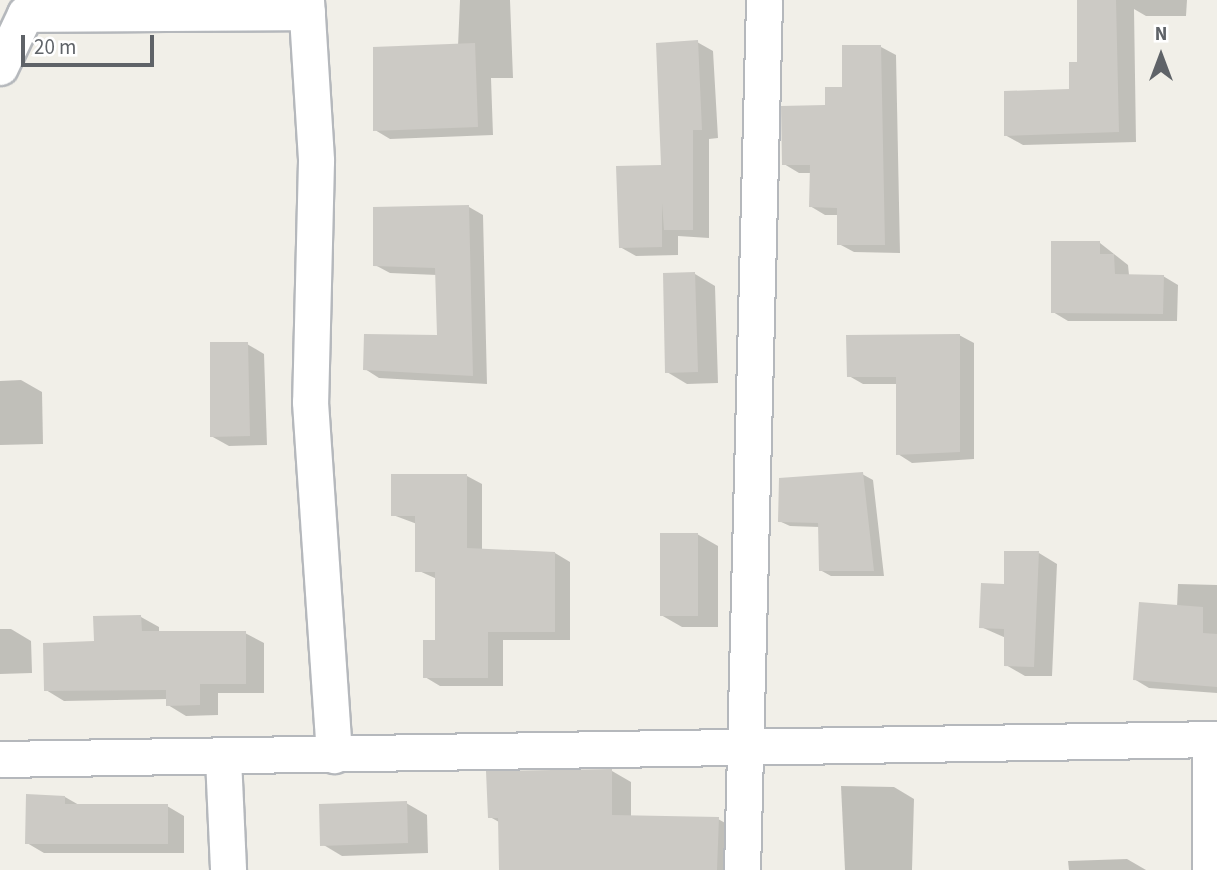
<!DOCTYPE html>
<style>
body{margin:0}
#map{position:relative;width:1217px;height:870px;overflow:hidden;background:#f1efe8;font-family:"Source Sans 3",sans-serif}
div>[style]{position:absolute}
.shadow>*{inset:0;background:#0003}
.building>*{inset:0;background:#cccac5}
.roads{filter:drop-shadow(2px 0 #b5b8bc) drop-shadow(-2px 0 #b5b8bc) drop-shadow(0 2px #b5b8bc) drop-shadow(0 -2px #b5b8bc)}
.minor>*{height:35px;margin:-17.5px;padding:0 17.5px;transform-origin:17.5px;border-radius:17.5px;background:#fff}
span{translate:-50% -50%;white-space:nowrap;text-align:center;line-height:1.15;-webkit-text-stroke:5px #fff;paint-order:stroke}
.north{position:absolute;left:1126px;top:21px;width:70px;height:70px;-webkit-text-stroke:5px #fff;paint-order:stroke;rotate:0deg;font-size:19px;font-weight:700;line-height:28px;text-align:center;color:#5f6368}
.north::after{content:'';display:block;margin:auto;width:24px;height:32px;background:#5f6368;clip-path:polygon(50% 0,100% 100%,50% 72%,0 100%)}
.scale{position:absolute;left:21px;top:35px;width:133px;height:32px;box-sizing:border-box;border:4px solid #5f6368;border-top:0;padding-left:9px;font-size:21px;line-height:24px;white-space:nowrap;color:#5f6368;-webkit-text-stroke:5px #fff;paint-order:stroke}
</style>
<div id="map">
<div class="shadow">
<i style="clip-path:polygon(460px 0,510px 0,513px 78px,491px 78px,493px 135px,390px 139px,375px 130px,458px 46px)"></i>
<i style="clip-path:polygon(1079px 0,1187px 0,1186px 16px,1146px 16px,1134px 9px,1136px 142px,1023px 145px,1005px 135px,1071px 90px,1079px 64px)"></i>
<i style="clip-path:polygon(697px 42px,713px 51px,718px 138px,709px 139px,709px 238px,678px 236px,678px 255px,636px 256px,620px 247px,663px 167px)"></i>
<i style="clip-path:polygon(881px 47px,896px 55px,900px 253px,854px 252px,839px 244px,839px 215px,825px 215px,810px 206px,812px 173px,799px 173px,784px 164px)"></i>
<i style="clip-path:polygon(469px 207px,483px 215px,487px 384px,379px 378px,365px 369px,439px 337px,437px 275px,390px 273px,375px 265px)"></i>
<i style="clip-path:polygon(1100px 243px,1128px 265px,1129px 275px,1163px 276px,1178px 285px,1177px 321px,1068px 321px,1053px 312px)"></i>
<i style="clip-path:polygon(695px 274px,715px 286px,718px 383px,687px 384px,667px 372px)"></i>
<i style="clip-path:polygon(959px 335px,974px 343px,974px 459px,912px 463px,898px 454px,898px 384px,863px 384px,849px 376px)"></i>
<i style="clip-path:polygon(247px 344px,264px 354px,267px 445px,229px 446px,211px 436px)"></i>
<i style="clip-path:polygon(21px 380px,42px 392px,43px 444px,0 445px,0 381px)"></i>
<i style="clip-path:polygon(862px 474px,873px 480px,884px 576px,831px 576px,820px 570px,819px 527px,790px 526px,779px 521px)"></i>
<i style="clip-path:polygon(467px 476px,482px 484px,482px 550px,555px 553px,570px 562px,570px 640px,503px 640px,503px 686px,440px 686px,425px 677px,437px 642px,437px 579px,417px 570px,417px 524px,393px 515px)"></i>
<i style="clip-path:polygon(697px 534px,718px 546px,718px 627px,682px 627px,661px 615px)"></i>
<i style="clip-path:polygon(1039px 553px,1057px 564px,1052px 676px,1025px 676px,1006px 665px,1006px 638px,981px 627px,1006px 586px)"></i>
<i style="clip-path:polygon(1178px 584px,1217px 585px,1217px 693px,1149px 688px,1134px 679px,1177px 607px)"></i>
<i style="clip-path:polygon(141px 617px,159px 627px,159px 633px,245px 633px,264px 643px,264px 693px,218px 693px,218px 715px,186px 716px,168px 705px,168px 699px,64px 701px,46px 690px,95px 643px)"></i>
<i style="clip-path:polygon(0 629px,11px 629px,31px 641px,32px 673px,0 674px)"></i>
<i style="clip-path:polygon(612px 771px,631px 782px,631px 817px,718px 819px,738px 830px,737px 870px,501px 870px,499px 822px,490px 817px)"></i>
<i style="clip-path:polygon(841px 786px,894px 787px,914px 799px,912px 870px,845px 870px)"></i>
<i style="clip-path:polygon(65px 797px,79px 805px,167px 806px,184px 816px,184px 853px,44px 853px,27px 843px)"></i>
<i style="clip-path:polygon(406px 803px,427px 815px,428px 853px,342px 856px,322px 844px)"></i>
<i style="clip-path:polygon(1127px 859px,1146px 870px,1069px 870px,1068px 861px)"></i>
</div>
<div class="building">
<i style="clip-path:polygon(1077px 0,1116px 0,1119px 132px,1004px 136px,1004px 91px,1069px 89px,1069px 62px,1077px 62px)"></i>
<i style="clip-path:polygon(698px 40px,702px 130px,693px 130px,693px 230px,664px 230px,662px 203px,662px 247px,619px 248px,616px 166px,661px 165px,656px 43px)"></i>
<i style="clip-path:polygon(475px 43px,478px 127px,373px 131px,373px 47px)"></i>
<i style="clip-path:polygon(842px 45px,881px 45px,885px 245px,837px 245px,837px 208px,809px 207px,810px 165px,782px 165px,781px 106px,825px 105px,825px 87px,842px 87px)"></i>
<i style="clip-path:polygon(469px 205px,473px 376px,363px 370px,364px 334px,437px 335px,435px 268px,373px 266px,373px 207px)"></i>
<i style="clip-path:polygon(1051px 241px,1100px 241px,1100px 254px,1114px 254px,1115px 274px,1164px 275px,1163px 314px,1051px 313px)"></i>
<i style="clip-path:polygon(695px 272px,698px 372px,665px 373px,663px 273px)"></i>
<i style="clip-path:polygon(960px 334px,960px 452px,896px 455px,896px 377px,847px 377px,846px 335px)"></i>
<i style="clip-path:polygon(210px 342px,248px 342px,250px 436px,210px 437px)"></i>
<i style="clip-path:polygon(863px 472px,874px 571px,819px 571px,818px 523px,778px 522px,779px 478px)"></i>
<i style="clip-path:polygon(391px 474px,467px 474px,467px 548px,555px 552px,555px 632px,488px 632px,488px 678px,423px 678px,423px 640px,435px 640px,435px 572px,415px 572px,415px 516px,391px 516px)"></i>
<i style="clip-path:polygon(660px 533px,698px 533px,698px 616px,660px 616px)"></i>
<i style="clip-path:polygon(1004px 551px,1039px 551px,1034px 667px,1004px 666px,1004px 629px,979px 628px,981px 583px,1004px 584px)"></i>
<i style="clip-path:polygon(1139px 602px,1203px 607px,1203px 633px,1217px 634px,1217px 687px,1133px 680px)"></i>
<i style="clip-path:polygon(141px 615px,142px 631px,246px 631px,246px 684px,200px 684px,200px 705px,166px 706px,166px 690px,44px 691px,43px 643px,94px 641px,93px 616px)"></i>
<i style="clip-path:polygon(612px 769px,612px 815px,719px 817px,717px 870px,499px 870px,498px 818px,488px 818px,486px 771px)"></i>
<i style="clip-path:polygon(26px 794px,65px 796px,65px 804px,168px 804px,168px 844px,25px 844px)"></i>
<i style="clip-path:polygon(407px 801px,408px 843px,320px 846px,319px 804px)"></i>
</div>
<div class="roads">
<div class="minor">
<i style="left:306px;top:0;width:161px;rotate:86.4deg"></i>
<i style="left:316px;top:161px;width:241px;rotate:91.4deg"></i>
<i style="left:310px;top:402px;width:354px;rotate:86.1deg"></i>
<i style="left:0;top:67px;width:59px;rotate:-64.7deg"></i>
<i style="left:25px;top:14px;width:282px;rotate:-0.4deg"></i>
<i style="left:223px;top:758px;width:112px;rotate:87.4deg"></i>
<i style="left:0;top:759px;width:1217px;rotate:-0.94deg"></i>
<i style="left:742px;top:870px;width:870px;rotate:-88.55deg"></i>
<i style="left:1210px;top:870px;width:131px;rotate:-90deg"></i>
</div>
</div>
<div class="north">N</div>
<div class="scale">20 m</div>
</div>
